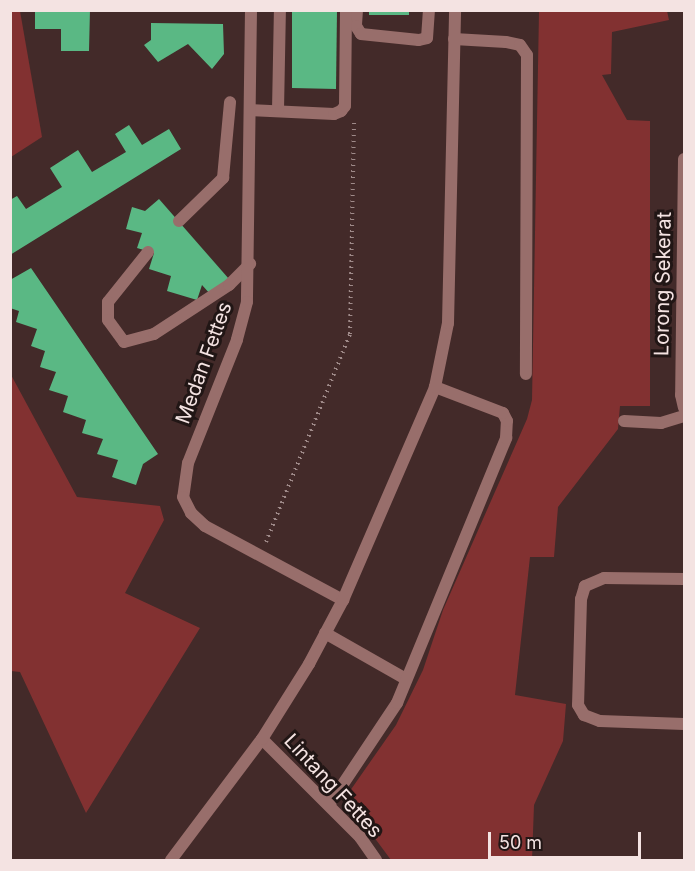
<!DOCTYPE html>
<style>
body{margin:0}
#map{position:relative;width:695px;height:871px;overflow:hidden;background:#432a29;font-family:Inter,sans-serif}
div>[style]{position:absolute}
.green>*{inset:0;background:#823131}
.building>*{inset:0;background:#5ab884}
.path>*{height:4px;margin-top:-2px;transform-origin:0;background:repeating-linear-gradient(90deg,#9f8a89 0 1.5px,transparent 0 6px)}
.lane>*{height:12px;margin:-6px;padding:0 6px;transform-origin:6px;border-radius:6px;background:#986e6b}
.street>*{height:12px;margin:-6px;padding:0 6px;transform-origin:6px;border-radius:6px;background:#986e6b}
span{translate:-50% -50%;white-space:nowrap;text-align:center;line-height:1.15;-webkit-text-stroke:6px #211615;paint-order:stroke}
.street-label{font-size:20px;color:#f4e3e2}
.frame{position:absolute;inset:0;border:12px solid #f4e3e2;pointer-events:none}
.scale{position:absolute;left:488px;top:832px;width:153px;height:27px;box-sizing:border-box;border:3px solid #f4e3e2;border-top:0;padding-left:8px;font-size:18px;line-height:21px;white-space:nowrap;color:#f4e3e2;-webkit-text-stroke:4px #211615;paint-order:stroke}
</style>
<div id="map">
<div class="green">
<i style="clip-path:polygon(11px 10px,20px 11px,42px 137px,11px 157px)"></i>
<i style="clip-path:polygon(539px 11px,667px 11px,669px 20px,612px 32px,611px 74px,602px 75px,627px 120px,650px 121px,650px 406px,620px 406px,618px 429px,558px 507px,554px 557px,530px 557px,515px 695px,566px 704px,563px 741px,534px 805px,532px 860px,391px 860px,345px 798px,396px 725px,423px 670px,443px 610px,527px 419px,532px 400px)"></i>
<i style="clip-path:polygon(10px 373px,77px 497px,160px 506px,164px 520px,125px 593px,200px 628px,86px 813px,20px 672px,11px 671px)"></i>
</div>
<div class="building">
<i style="clip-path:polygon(35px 10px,90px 10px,89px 51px,61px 51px,61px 29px,35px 29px)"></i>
<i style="clip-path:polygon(292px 10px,337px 10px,336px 89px,292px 88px)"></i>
<i style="clip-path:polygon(369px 10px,409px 10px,409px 15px,369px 15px)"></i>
<i style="clip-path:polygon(151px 23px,223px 24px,224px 54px,212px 69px,188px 44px,158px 62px,144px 45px,151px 40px)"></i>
<i style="clip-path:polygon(129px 125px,142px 145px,169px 129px,181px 149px,10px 255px,10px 200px,17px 196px,26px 209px,62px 187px,50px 168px,78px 150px,92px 172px,126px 152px,115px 134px)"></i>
<i style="clip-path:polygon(159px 199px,229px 279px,211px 295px,202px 285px,197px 300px,167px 291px,171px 276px,149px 269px,154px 253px,137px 248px,142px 233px,126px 229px,132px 207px,145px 211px)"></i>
<i style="clip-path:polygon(31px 268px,158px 454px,143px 464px,136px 485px,112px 477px,118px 460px,97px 454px,103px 439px,82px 433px,86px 420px,63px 412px,68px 396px,49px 390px,56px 372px,40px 367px,45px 351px,31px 346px,37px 329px,16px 322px,19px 311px,10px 308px,10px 280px)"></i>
</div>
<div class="path">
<i style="left:266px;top:542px;width:224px;rotate:-68deg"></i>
<i style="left:350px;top:334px;width:215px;rotate:-88.9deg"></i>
</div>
<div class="lane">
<i style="left:357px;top:10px;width:16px;rotate:94deg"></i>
<i style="left:356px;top:26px;width:9px;rotate:58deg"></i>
<i style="left:361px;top:34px;width:58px;rotate:5.9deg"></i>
<i style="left:419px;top:40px;width:8px;rotate:-14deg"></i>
<i style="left:427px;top:38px;width:28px;rotate:-86deg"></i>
<i style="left:454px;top:39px;width:52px;rotate:3.3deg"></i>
<i style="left:506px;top:42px;width:14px;rotate:12deg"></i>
<i style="left:520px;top:45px;width:12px;rotate:55deg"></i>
<i style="left:527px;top:55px;width:319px;rotate:90.2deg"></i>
<i style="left:251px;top:110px;width:83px;rotate:2.8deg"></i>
<i style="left:334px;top:114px;width:8px;rotate:-23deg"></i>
<i style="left:341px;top:111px;width:6px;rotate:-51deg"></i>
<i style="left:345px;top:106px;width:96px;rotate:-89.4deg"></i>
<i style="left:278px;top:110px;width:100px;rotate:-88.9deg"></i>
<i style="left:179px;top:221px;width:62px;rotate:-44.3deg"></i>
<i style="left:223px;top:178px;width:76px;rotate:-84.7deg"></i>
<i style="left:148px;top:252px;width:64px;rotate:128.7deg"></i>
<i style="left:108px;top:302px;width:18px;rotate:90deg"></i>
<i style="left:108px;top:320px;width:27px;rotate:54deg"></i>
<i style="left:124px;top:342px;width:31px;rotate:-15deg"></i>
<i style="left:154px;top:334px;width:90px;rotate:-33.2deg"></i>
<i style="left:229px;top:285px;width:30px;rotate:-45deg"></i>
<i style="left:325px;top:633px;width:93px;rotate:29.6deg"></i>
<i style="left:329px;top:805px;width:123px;rotate:-56.3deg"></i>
<i style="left:397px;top:703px;width:287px;rotate:-67.6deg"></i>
<i style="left:506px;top:438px;width:17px;rotate:-87deg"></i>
<i style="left:507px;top:421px;width:9px;rotate:-117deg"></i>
<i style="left:503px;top:413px;width:73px;rotate:-159.1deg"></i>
</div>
<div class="street">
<i style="left:251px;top:10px;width:292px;rotate:90.8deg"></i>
<i style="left:247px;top:302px;width:39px;rotate:105deg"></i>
<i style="left:237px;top:340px;width:132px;rotate:111.7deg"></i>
<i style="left:188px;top:463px;width:34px;rotate:98deg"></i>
<i style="left:183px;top:497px;width:18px;rotate:63deg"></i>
<i style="left:191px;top:513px;width:19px;rotate:43deg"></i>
<i style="left:205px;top:526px;width:157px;rotate:28.2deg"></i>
<i style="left:684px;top:159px;width:236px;rotate:90.7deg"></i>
<i style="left:681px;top:395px;width:13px;rotate:77deg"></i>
<i style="left:624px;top:421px;width:37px;rotate:3deg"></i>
<i style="left:661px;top:423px;width:24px;rotate:-17deg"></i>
<i style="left:684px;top:579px;width:80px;rotate:-179.3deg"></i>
<i style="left:604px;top:578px;width:21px;rotate:157deg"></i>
<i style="left:585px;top:586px;width:14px;rotate:107deg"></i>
<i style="left:581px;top:599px;width:106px;rotate:91.6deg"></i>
<i style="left:578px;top:705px;width:12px;rotate:59deg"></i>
<i style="left:584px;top:715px;width:17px;rotate:21deg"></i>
<i style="left:600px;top:721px;width:84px;rotate:2deg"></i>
<i style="left:262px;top:739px;width:139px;rotate:45deg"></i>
<i style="left:360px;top:837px;width:28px;rotate:55deg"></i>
<i style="left:171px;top:860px;width:151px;rotate:-53.1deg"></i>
<i style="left:262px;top:739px;width:89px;rotate:-57.9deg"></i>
<i style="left:309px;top:664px;width:72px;rotate:-62deg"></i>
<i style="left:343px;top:600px;width:232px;rotate:-66.6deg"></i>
<i style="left:435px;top:387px;width:65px;rotate:-78.5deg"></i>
<i style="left:448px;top:323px;width:313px;rotate:-88.7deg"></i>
</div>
<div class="street-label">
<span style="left:663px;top:284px;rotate:-89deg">Lorong Sekerat</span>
<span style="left:204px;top:363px;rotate:-70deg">Medan Fettes</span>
<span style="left:333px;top:786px;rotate:47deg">Lintang Fettes</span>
</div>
<div class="frame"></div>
<div class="scale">50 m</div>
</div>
